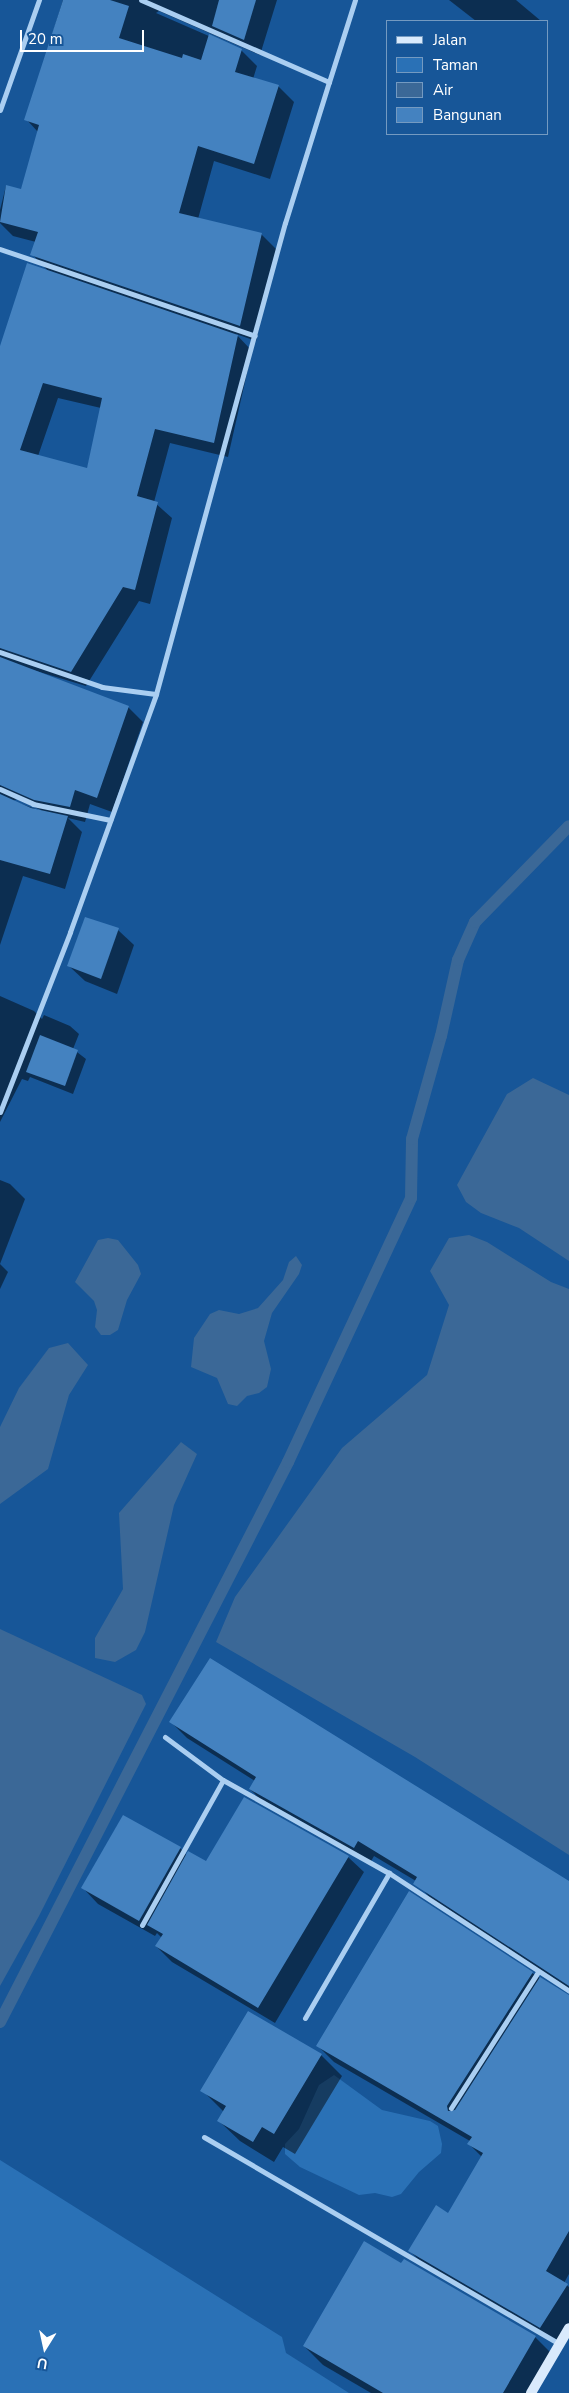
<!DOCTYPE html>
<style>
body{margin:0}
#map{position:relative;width:569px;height:2393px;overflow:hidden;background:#175698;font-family:"Nunito Sans",sans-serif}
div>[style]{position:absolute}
.green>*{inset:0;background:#2a71b6}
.water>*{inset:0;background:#3b6897}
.shadow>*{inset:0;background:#0007}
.stream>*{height:12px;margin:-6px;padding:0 6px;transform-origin:6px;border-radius:6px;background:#3b6897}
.building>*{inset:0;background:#4482c0}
.street>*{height:5px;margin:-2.5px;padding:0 2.5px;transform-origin:2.5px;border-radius:2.5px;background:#aacef1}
.secondary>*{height:10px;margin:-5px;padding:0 5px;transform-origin:5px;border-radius:5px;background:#d9eafc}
span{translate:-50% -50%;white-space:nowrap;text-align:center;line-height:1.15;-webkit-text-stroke:4px #175698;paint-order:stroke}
.legend{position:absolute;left:386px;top:20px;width:162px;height:115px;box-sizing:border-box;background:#175698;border:1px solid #749ac1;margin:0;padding:6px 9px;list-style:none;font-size:15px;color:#fff}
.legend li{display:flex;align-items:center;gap:10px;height:25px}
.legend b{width:25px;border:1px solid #749ac1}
.north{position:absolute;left:20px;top:2323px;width:50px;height:50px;-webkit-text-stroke:4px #175698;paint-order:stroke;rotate:190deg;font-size:14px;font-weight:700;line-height:20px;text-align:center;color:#fff}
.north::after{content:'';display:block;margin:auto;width:18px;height:22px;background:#fff;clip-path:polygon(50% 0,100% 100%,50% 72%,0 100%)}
.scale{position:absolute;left:20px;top:30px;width:124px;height:22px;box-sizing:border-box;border:2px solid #fff;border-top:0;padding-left:6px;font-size:15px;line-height:18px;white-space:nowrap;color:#fff;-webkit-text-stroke:4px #175698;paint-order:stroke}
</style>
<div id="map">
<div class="green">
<i style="clip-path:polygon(334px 2075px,382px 2110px,430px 2121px,438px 2126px,442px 2144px,441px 2153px,419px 2172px,401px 2194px,392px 2197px,375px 2193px,359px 2195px,300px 2167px,285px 2154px,285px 2144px,299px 2129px,319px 2085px)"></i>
<i style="clip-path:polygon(0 2160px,282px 2337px,286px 2353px,349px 2393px,0 2393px)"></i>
</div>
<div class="water">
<i style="clip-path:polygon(533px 1078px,569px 1095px,569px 1261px,519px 1228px,481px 1213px,466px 1202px,457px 1185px,507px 1094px)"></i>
<i style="clip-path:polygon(469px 1235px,487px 1242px,551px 1282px,569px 1289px,569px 1855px,415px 1757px,216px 1642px,235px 1597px,342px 1448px,427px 1375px,449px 1305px,430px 1271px,449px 1238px)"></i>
<i style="clip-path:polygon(108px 1238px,118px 1240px,138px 1265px,141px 1274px,127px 1300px,118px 1330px,110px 1335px,101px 1335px,95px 1327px,97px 1310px,94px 1301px,75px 1282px,98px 1240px)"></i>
<i style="clip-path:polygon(296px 1256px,302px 1265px,299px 1274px,272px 1313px,264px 1341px,271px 1369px,267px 1387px,259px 1393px,247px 1396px,237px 1406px,228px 1404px,217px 1378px,191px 1367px,194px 1338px,210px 1314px,219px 1310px,239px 1314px,258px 1308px,283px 1280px,289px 1262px)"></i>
<i style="clip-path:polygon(68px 1343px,88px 1365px,69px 1395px,48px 1469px,0 1504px,0 1427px,19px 1388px,49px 1348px)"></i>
<i style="clip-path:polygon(181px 1442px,197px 1454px,174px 1505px,145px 1632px,136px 1650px,115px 1662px,95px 1658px,95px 1638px,123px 1589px,119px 1513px)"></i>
<i style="clip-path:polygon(0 1629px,142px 1695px,146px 1704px,39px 1916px,0 1986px)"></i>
</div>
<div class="shadow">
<i style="clip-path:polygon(evenodd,63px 0,277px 0,260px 55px,159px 11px,156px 13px,241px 50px,257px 66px,253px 79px,278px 86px,294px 102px,270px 179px,214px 161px,198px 219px,261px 234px,277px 250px,256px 341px,236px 334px,252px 351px,228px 457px,170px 443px,154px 502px,172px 518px,150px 604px,139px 601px,86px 686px,23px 667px,128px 707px,143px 722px,112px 812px,90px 804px,85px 822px,68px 818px,82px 832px,65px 889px,23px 876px,0 945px,0 350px,49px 272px,32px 254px,36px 242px,13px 236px,0 223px,0 210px,6px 186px,22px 190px,38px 132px,26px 119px,63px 0,58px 398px,101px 408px,87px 470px,38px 456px,58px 398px,63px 0,17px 799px,41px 810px,41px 811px,13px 801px,17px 799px)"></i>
<i style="clip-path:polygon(449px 0,516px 0,541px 21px,476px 21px)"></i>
<i style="clip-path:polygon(118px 930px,134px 945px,117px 994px,85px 981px,69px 966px)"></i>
<i style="clip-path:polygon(0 996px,34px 1011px,42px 1019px,44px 1015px,70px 1026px,79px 1034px,73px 1049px,86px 1059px,73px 1094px,30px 1077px,28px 1081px,22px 1079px,0 1122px)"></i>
<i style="clip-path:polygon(0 1180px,10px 1184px,25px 1199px,0 1264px)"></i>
<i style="clip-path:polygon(0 1264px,8px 1272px,0 1289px)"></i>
<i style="clip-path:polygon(171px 1722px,569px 1883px,569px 1991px,431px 1899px,416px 1881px,374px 1856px,370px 1863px,266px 1805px,250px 1789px,255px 1781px,187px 1738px)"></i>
<i style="clip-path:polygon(180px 1848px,187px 1856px,206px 1863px,348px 1857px,364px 1872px,275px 2023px,172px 1962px,156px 1946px,162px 1938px,157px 1933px,155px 1936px,98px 1904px,83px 1888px)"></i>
<i style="clip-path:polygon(532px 1973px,569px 1996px,569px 2274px,564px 2283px,569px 2287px,569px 2323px,557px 2343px,426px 2267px,410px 2251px,448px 2215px,482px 2157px,469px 2144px,470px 2141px,334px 2062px,318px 2046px)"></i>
<i style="clip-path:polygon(249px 2013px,321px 2055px,342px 2076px,295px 2154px,283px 2147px,274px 2162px,240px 2141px,219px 2121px,224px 2112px,202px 2090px)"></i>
<i style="clip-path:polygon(402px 2265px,535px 2337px,554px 2356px,533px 2393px,371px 2393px,323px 2365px,304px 2346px)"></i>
</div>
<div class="stream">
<i style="left:0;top:2022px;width:630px;rotate:-62.78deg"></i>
<i style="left:288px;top:1462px;width:291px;rotate:-65deg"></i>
<i style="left:411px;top:1198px;width:59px;rotate:-89deg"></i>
<i style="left:412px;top:1139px;width:107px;rotate:-74.3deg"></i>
<i style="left:441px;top:1036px;width:78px;rotate:-77.4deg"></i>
<i style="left:458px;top:960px;width:42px;rotate:-65.9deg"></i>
<i style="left:475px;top:922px;width:134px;rotate:-45.6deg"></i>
</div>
<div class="building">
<i style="clip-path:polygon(63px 0,110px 0,129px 6px,119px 38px,182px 58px,183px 54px,201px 60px,209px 34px,242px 49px,235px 72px,279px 85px,254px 164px,198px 146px,179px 213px,262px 233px,240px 326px,30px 255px,38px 232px,0 222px,6px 185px,21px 189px,39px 125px,24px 120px)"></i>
<i style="clip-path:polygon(219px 0,256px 0,244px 40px,212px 26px)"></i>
<i style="clip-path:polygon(evenodd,27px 263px,238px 335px,214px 443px,155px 429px,137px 496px,158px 502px,135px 590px,123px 587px,71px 672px,0 648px,0 346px,27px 263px,43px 383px,102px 398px,87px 468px,20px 450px,43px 383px)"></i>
<i style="clip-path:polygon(0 657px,129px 706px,97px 798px,75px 790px,70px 807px,34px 800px,0 785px)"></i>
<i style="clip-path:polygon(0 794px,31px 808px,68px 816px,50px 874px,0 860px)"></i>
<i style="clip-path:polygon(85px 917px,119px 928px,101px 979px,67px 966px)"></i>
<i style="clip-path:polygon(40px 1035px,78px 1050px,65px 1086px,26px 1072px)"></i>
<i style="clip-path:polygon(210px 1658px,569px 1881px,569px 1986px,413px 1884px,417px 1877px,358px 1841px,354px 1848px,249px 1789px,256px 1777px,169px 1722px)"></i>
<i style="clip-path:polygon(244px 1797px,349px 1856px,258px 2008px,155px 1946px,163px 1934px,147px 1925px,188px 1851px,206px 1861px)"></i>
<i style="clip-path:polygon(123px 1815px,181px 1847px,139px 1921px,81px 1888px)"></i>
<i style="clip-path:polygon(409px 1891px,533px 1972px,447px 2106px,448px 2111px,455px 2110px,540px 1977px,569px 1995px,569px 2231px,546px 2271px,568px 2284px,540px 2328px,408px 2251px,436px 2205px,448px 2213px,483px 2153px,467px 2144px,472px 2137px,316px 2046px)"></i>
<i style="clip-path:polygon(248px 2011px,322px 2054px,274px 2134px,262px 2127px,253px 2142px,217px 2121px,226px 2106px,200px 2091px)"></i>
<i style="clip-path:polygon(364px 2241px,401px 2263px,404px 2259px,536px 2336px,503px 2393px,383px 2393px,303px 2346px)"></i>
</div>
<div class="street">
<i style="left:329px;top:82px;width:86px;rotate:-72.4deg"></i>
<i style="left:0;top:110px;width:117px;rotate:-70.5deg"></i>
<i style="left:0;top:249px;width:269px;rotate:18.8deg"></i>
<i style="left:0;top:652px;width:108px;rotate:18.9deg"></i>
<i style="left:102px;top:687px;width:54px;rotate:7.4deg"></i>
<i style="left:0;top:789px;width:36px;rotate:24deg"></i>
<i style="left:33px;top:804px;width:79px;rotate:11.7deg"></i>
<i style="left:0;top:1112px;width:193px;rotate:-68.7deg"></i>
<i style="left:70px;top:932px;width:253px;rotate:-70.1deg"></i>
<i style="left:156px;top:694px;width:488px;rotate:-74.7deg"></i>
<i style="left:285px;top:223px;width:148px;rotate:-72.7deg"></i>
<i style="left:329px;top:82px;width:205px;rotate:-156.4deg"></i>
<i style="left:165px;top:1737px;width:72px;rotate:36.6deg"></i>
<i style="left:223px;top:1780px;width:190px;rotate:29.3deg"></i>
<i style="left:389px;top:1873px;width:215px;rotate:33.2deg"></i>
<i style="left:142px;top:1925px;width:166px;rotate:-60.8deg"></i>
<i style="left:305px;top:2018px;width:168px;rotate:-59.9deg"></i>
<i style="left:451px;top:2108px;width:161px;rotate:-57.4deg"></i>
<i style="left:204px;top:2137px;width:411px;rotate:30.2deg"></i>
</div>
<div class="secondary">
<i style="left:531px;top:2393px;width:75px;rotate:-59.7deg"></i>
</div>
<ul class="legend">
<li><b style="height:6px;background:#d9eafc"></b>Jalan</li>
<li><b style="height:14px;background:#2a71b6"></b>Taman</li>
<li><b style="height:14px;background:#3b6897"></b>Air</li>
<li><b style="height:14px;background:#4482c0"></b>Bangunan</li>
</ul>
<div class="north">U</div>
<div class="scale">20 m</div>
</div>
